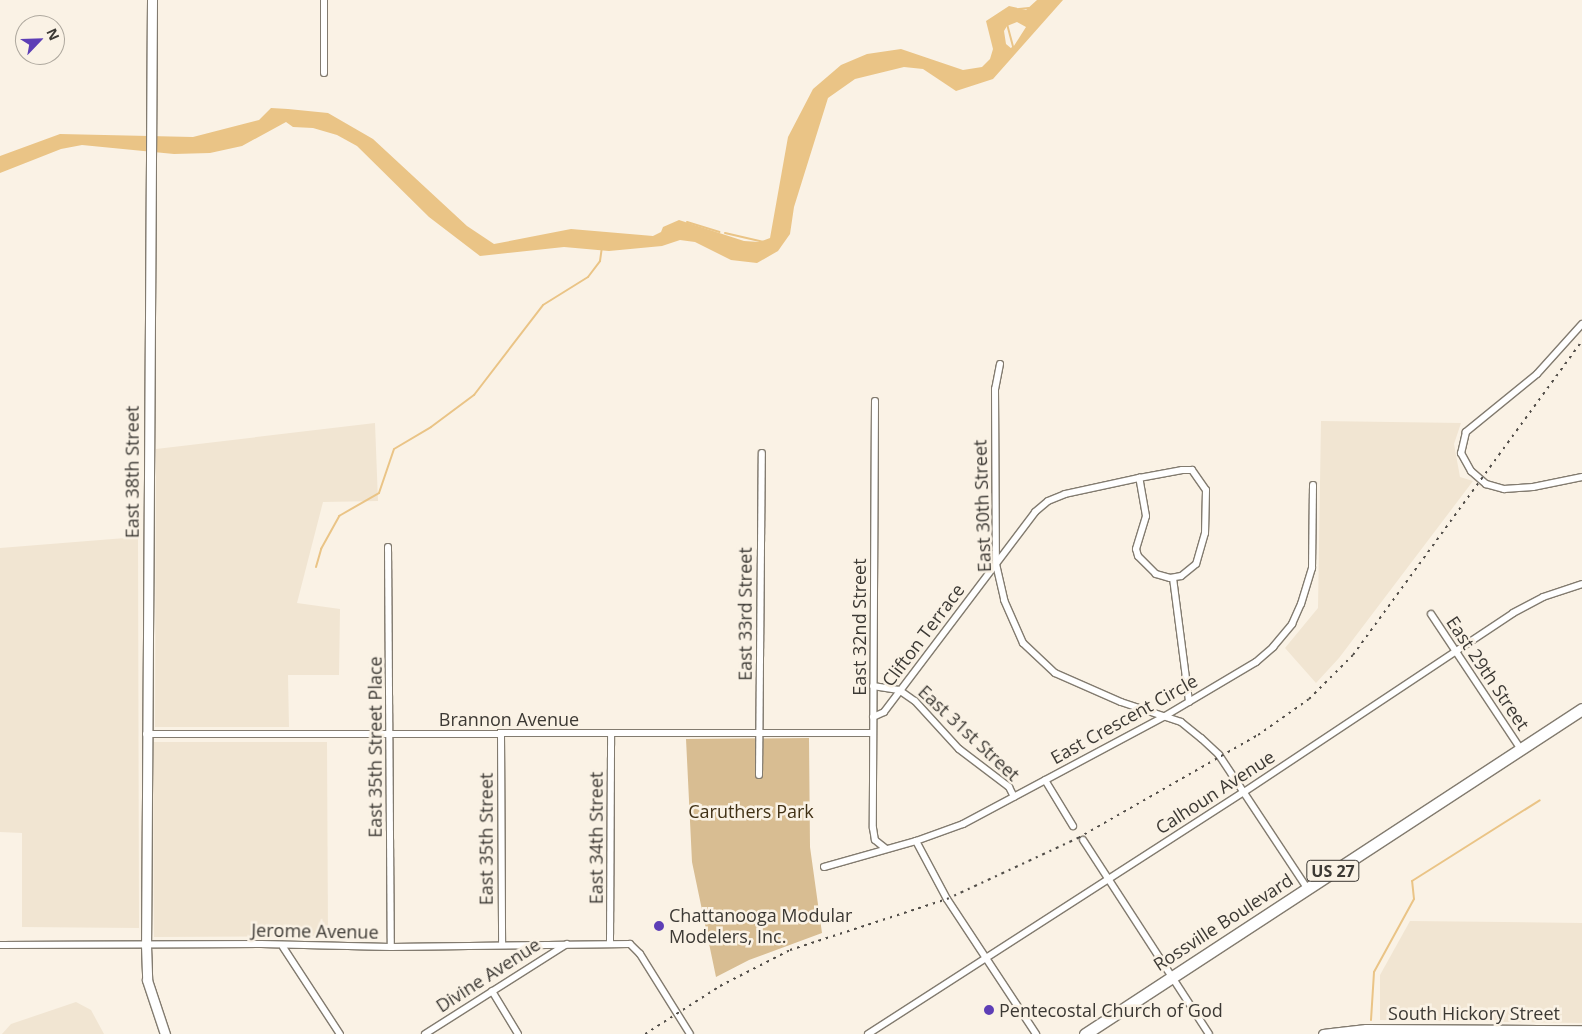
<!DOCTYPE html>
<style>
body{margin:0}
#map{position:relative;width:1582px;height:1034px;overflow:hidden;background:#faf2e5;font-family:"Open Sans",sans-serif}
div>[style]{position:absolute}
.built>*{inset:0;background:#f1e5d2}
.green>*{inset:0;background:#d8bd92}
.water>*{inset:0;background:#eac486}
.stream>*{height:2px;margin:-1px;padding:0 1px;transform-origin:1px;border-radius:1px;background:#eac486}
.roads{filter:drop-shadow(1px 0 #827b6f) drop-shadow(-1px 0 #827b6f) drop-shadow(0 1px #827b6f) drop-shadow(0 -1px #827b6f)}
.street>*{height:6px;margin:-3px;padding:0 3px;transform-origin:3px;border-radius:3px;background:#fff}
.secondary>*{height:9px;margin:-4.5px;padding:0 4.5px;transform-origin:4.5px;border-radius:4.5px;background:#fff}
.highway>*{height:11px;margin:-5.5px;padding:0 5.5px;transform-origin:5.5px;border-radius:5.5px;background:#fff}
.rail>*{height:2px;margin-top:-1px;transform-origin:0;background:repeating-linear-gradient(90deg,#514d48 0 2.5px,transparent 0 7.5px)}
.dots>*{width:14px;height:14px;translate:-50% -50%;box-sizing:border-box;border:2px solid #faf2e5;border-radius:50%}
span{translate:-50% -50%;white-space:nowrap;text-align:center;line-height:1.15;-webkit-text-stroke:5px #faf2e5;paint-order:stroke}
.shield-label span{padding:1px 4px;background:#faf2e5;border:1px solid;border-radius:4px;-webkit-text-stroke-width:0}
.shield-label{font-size:16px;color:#3c3934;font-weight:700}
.street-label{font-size:18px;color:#3c3934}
.park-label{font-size:18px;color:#413115}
.poi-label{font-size:18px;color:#3c3934}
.left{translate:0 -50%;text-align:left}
.north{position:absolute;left:15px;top:15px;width:50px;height:50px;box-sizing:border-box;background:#faf2e5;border:1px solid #aea89e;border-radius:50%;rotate:66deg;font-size:14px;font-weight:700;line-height:20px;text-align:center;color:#3c3934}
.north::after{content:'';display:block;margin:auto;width:18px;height:22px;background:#5d3eb6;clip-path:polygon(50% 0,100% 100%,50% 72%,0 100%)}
</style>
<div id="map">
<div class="built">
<i style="clip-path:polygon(1321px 421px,1461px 423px,1454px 444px,1460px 477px,1473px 481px,1339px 658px,1316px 683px,1285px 648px,1318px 608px)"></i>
<i style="clip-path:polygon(375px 423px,378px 501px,323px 502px,297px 603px,340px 609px,339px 675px,288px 675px,289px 727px,155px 727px,156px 449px)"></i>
<i style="clip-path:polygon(138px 537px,139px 928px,22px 927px,22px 833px,0 832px,0 548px)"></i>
<i style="clip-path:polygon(153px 742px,327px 742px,328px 936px,154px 937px)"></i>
<i style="clip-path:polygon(1410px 921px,1582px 923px,1582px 1023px,1380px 1020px,1380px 975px)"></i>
<i style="clip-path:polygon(76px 1002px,91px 1010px,104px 1034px,2px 1034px,11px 1024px)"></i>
</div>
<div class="green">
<i style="clip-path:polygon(809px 738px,810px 847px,822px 933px,749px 960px,716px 977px,692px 862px,686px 739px)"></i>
</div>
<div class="water">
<i style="clip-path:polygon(evenodd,1037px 0,1063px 0,993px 79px,956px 91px,923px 69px,904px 67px,855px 79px,828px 98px,794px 207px,790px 234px,778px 251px,757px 263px,731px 260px,695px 242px,680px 240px,662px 246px,609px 251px,564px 247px,480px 256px,429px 217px,357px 146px,337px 135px,313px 128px,293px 127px,286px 122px,242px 146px,210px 153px,174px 154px,82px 145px,61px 149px,0 173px,0 156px,60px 134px,193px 137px,259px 120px,271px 108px,288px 109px,328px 113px,373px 139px,467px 226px,494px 244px,571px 229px,653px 236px,661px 232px,663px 227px,679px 220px,744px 241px,759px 242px,770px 238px,788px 137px,813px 89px,841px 65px,867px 54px,901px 49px,963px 70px,982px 67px,990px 59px,993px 49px,986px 21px,1009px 6px,1026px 10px,1037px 0,1017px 22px,1026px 27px,1012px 49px,1006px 44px,1004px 31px,1007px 26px,1017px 22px)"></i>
</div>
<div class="stream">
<i style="left:1019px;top:9px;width:10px;rotate:-6deg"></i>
<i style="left:1007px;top:24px;width:24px;rotate:75deg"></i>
<i style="left:1013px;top:47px;width:4px;rotate:124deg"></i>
<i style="left:687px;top:222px;width:34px;rotate:17deg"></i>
<i style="left:725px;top:233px;width:40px;rotate:13deg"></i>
<i style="left:316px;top:567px;width:19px;rotate:-74deg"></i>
<i style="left:321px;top:549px;width:38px;rotate:-61deg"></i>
<i style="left:339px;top:516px;width:46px;rotate:-29.9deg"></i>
<i style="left:379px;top:493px;width:46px;rotate:-71.2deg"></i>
<i style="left:394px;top:449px;width:43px;rotate:-30.7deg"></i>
<i style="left:431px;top:427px;width:54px;rotate:-36.7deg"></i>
<i style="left:474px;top:395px;width:113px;rotate:-52.5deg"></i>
<i style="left:543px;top:305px;width:53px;rotate:-31.9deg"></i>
<i style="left:588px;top:277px;width:20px;rotate:-53deg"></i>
<i style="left:600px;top:261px;width:14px;rotate:-82deg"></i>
<i style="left:1371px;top:1020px;width:48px;rotate:-86.4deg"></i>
<i style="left:1374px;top:972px;width:83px;rotate:-61.3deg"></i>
<i style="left:1414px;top:899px;width:18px;rotate:-96deg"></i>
<i style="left:1412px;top:881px;width:151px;rotate:-32.3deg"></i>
</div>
<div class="roads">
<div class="street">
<i style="left:324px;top:0;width:73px;rotate:90deg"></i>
<i style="left:1582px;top:324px;width:67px;rotate:132deg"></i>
<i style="left:1537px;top:374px;width:92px;rotate:140.8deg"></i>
<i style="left:1466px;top:432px;width:22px;rotate:103deg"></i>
<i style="left:1461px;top:453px;width:21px;rotate:61deg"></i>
<i style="left:1471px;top:471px;width:20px;rotate:41deg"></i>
<i style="left:1486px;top:484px;width:19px;rotate:16deg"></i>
<i style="left:1504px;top:489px;width:29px;rotate:-4deg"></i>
<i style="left:1533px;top:487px;width:50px;rotate:-11.5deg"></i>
<i style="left:1000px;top:364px;width:25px;rotate:101deg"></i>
<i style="left:995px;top:389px;width:175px;rotate:89.7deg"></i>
<i style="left:996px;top:564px;width:37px;rotate:77deg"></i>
<i style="left:1004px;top:600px;width:47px;rotate:66.2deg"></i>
<i style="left:1023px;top:643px;width:44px;rotate:43.2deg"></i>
<i style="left:1055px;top:673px;width:72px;rotate:23.7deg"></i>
<i style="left:1121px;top:702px;width:63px;rotate:18.4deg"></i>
<i style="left:1181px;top:722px;width:26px;rotate:39deg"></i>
<i style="left:1201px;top:738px;width:25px;rotate:43deg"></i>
<i style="left:1219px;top:755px;width:159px;rotate:56.5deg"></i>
<i style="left:875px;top:401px;width:427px;rotate:90.3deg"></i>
<i style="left:873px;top:828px;width:12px;rotate:81deg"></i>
<i style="left:875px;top:840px;width:13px;rotate:39deg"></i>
<i style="left:1182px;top:470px;width:10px"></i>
<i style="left:1192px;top:470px;width:24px;rotate:55deg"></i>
<i style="left:1206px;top:490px;width:43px;rotate:91.3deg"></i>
<i style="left:1205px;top:533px;width:32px;rotate:106deg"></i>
<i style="left:1196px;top:564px;width:19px;rotate:141deg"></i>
<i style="left:1181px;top:576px;width:11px;rotate:170deg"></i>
<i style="left:1170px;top:578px;width:15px;rotate:-164deg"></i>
<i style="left:1156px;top:574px;width:25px;rotate:-135deg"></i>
<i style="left:1138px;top:556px;width:7px;rotate:-106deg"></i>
<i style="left:1136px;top:549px;width:34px;rotate:-73deg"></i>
<i style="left:1146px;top:516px;width:39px;rotate:-100deg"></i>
<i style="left:1139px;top:478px;width:44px;rotate:-10.5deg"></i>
<i style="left:388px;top:547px;width:400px;rotate:89.6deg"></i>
<i style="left:1173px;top:578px;width:125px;rotate:82.6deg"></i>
<i style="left:1431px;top:614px;width:161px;rotate:56.4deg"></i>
<i style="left:873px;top:686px;width:26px;rotate:9deg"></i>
<i style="left:899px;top:690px;width:19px;rotate:35deg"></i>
<i style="left:915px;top:701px;width:65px;rotate:47.5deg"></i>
<i style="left:959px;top:749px;width:63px;rotate:37.2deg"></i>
<i style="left:1009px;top:787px;width:11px;rotate:63deg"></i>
<i style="left:873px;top:717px;width:12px;rotate:-24deg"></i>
<i style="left:884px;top:712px;width:251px;rotate:-52.9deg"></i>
<i style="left:1035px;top:512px;width:17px;rotate:-40deg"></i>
<i style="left:1048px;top:501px;width:18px;rotate:-22deg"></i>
<i style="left:1065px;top:494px;width:76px;rotate:-12.2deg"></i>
<i style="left:146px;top:734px;width:726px;rotate:-0.08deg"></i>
<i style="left:501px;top:734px;width:210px;rotate:89.7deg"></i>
<i style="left:759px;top:775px;width:322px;rotate:-89.5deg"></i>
<i style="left:1045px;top:780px;width:54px;rotate:58.7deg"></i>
<i style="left:1083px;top:840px;width:231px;rotate:57deg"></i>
<i style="left:916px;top:841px;width:66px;rotate:61.9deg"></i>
<i style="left:947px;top:899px;width:162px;rotate:56.6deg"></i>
<i style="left:824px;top:867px;width:96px;rotate:-15.8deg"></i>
<i style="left:916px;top:841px;width:50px;rotate:-19.9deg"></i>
<i style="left:963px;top:824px;width:229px;rotate:-28.1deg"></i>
<i style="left:1165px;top:716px;width:106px;rotate:-30.7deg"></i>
<i style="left:1256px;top:662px;width:23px;rotate:-41deg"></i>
<i style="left:1273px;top:647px;width:30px;rotate:-50deg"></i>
<i style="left:1292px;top:624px;width:22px;rotate:-66deg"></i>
<i style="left:1301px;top:604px;width:38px;rotate:-73deg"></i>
<i style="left:1312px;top:568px;width:83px;rotate:-89.3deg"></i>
<i style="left:610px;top:943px;width:209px;rotate:-89.7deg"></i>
<i style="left:0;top:945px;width:261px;rotate:-0.2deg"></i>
<i style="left:261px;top:944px;width:130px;rotate:1.3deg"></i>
<i style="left:391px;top:947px;width:239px;rotate:-0.7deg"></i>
<i style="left:630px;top:944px;width:14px;rotate:45deg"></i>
<i style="left:640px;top:954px;width:94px;rotate:58deg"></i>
<i style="left:283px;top:947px;width:104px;rotate:56.8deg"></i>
<i style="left:492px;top:991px;width:50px;rotate:58.8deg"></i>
<i style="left:425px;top:1034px;width:168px;rotate:-32.4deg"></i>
<i style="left:868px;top:1034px;width:447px;rotate:-32.8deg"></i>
<i style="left:1244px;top:792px;width:323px;rotate:-33.6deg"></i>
<i style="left:1513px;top:613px;width:34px;rotate:-28deg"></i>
<i style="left:1543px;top:597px;width:41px;rotate:-18.4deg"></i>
</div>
<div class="secondary">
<i style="left:152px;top:0;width:945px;rotate:90.36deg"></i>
<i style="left:146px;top:945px;width:35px;rotate:88deg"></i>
<i style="left:147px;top:980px;width:57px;rotate:71.6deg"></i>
<i style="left:1323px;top:1034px;width:43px;rotate:-6.6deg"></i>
<i style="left:1366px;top:1029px;width:216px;rotate:0.3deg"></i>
</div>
<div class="highway">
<i style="left:1085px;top:1034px;width:594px;rotate:-33.18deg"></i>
</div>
</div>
<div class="rail">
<i style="left:645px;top:1034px;width:89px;rotate:-32.6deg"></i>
<i style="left:720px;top:986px;width:79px;rotate:-27.2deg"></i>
<i style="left:790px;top:950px;width:165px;rotate:-18deg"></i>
<i style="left:947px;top:899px;width:145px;rotate:-25deg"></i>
<i style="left:1078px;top:838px;width:207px;rotate:-29.8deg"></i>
<i style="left:1258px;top:735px;width:62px;rotate:-35.2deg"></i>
<i style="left:1309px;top:699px;width:62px;rotate:-45deg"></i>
<i style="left:1353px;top:655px;width:389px;rotate:-53.9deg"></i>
</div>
<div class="dots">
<i style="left:659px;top:926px;background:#5d3eb6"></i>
<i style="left:989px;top:1010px;background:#5d3eb6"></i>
</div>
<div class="shield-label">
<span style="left:1333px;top:871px">US 27</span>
</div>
<div class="street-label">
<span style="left:132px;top:472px;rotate:-90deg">East 38th Street</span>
<span style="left:982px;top:506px;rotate:-92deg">East 30th Street</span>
<span style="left:745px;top:614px;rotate:-90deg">East 33rd Street</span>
<span style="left:859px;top:627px;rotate:-90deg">East 32nd Street</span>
<span style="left:923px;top:635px;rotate:-53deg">Clifton Terrace</span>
<span style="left:1488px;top:673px;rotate:56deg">East 29th Street</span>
<span style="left:509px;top:719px">Brannon Avenue</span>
<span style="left:1124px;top:719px;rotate:-29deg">East Crescent Circle</span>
<span style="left:969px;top:733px;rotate:43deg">East 31st Street</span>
<span style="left:375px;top:747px;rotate:-90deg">East 35th Street Place</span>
<span style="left:1215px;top:792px;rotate:-33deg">Calhoun Avenue</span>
<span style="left:596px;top:838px;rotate:-90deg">East 34th Street</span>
<span style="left:486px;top:839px;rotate:-90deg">East 35th Street</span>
<span style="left:1223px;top:922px;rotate:-33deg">Rossville Boulevard</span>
<span style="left:315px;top:931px;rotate:1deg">Jerome Avenue</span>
<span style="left:488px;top:975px;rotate:-33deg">Divine Avenue</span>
<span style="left:1474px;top:1013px">South Hickory Street</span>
</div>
<div class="park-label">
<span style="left:751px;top:811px">Caruthers Park</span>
</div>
<div class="poi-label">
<span class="left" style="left:669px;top:926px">Chattanooga Modular<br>Modelers, Inc.</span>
<span class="left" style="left:999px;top:1010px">Pentecostal Church of God</span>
</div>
<div class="north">N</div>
</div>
